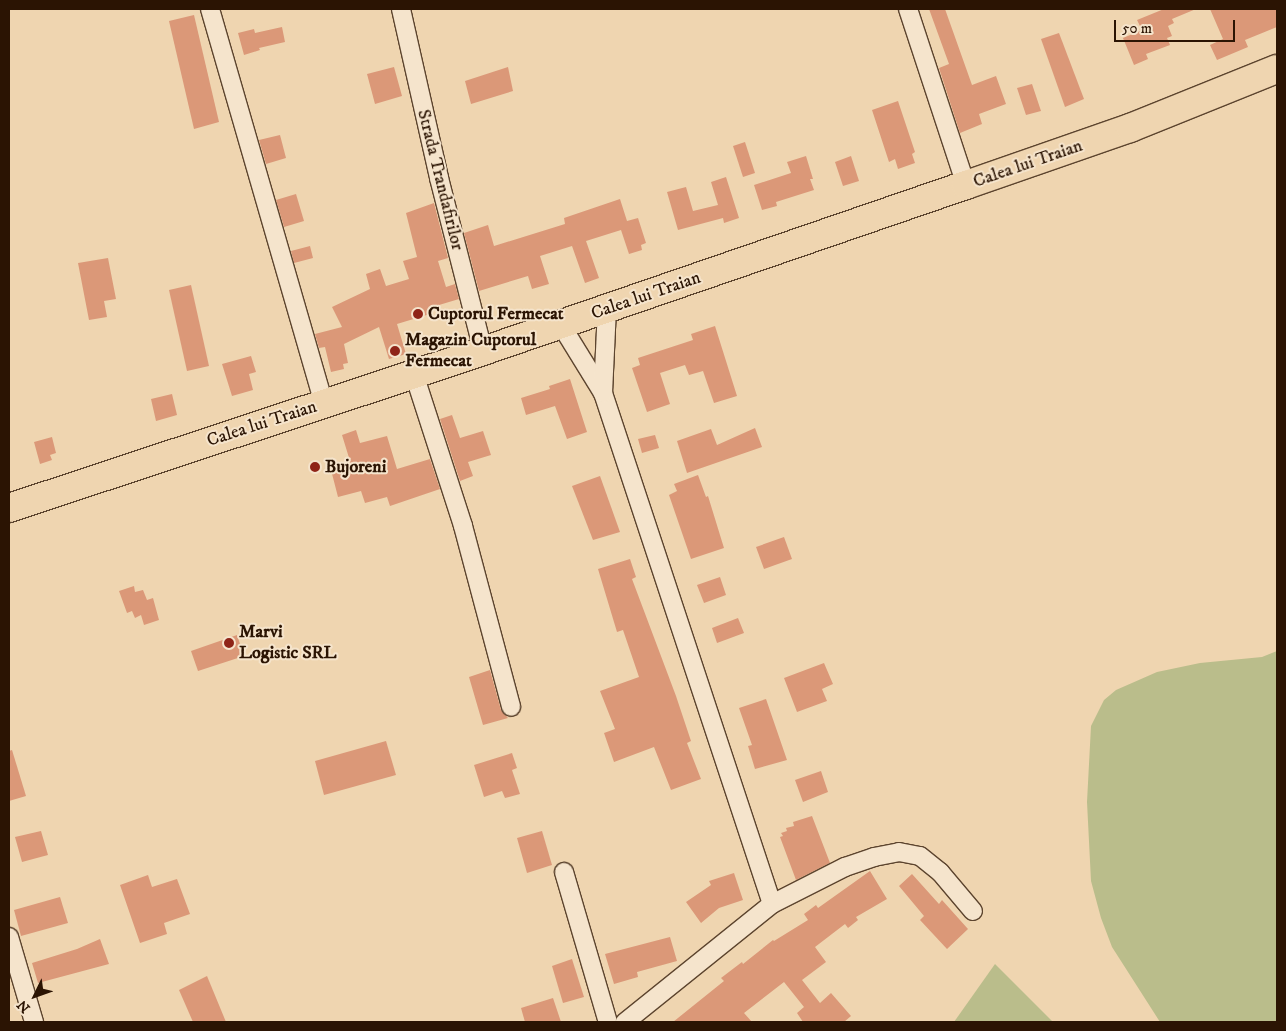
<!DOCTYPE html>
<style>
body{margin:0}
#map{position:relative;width:1286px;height:1031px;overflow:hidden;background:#efd5b0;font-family:"IM FELL DW Pica",serif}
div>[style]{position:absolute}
.green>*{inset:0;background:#babd8b}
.building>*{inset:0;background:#db9878}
.roads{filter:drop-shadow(1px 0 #5c442e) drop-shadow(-1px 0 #5c442e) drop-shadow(0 1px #5c442e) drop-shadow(0 -1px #5c442e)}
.minor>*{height:18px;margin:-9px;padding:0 9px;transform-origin:9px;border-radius:9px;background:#f5e4cc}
.trunk>*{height:28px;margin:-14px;padding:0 14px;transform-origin:14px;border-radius:14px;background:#efd5b0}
.dots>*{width:14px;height:14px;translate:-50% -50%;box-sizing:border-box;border:2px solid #f5e4cc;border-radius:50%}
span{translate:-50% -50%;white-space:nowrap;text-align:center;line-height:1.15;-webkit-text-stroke:4px #f5e4cc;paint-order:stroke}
.street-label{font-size:18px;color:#2b1403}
.poi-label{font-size:18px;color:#2b1403;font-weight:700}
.left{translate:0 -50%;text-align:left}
.frame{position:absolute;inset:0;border:10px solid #2b1403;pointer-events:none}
.north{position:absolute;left:10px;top:971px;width:50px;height:50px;-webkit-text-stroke:4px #f5e4cc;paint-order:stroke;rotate:228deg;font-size:14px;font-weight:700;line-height:20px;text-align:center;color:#2b1403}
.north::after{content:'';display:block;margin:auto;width:18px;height:22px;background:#2b1403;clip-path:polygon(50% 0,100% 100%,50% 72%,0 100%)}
.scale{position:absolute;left:1114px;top:20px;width:121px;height:22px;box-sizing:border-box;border:2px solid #2b1403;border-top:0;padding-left:6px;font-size:15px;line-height:18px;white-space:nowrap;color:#2b1403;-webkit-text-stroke:4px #f5e4cc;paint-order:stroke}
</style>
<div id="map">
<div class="green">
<i style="clip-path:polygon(1277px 651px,1277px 1022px,1160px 1022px,1112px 947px,1101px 918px,1091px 881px,1087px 802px,1091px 726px,1104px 700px,1116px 690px,1157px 672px,1200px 663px,1262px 657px)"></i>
<i style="clip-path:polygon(995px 964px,1053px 1022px,954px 1022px)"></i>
</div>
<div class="building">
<i style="clip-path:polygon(929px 9px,945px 9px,972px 85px,996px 76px,1006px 104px,979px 114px,982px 124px,960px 133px,939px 68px,949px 64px)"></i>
<i style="clip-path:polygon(1164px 9px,1196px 9px,1172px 19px,1174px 23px,1168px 26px,1172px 36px,1167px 38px,1170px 45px,1146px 54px,1148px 59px,1134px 65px,1123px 38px,1142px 30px,1137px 20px)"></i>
<i style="clip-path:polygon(1210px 9px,1277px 9px,1277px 27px,1245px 40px,1248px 47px,1217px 60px,1210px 45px,1223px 39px)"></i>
<i style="clip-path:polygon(194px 15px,219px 122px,194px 129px,169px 21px)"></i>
<i style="clip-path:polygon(282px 27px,285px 42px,259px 48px,260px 50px,244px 55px,238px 33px,254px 29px,255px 33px)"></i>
<i style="clip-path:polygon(1059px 33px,1084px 99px,1065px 107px,1041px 39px)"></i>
<i style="clip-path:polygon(394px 67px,402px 96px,375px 104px,367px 74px)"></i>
<i style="clip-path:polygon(508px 67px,513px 91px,471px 104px,465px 81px)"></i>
<i style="clip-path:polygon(1032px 84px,1041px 111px,1026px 115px,1017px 88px)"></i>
<i style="clip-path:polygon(898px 101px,915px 152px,912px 154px,915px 163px,898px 169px,895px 159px,889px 162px,872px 110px)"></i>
<i style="clip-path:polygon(280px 135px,286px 158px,266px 164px,259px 140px)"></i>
<i style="clip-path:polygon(745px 142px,755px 173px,743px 177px,733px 146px)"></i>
<i style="clip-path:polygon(806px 156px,813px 179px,810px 179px,814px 190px,776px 202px,777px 206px,762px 210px,754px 185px,791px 173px,787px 162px)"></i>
<i style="clip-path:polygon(851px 156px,859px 181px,843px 186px,835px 162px)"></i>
<i style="clip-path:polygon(726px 177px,739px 218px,724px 223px,723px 218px,678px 230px,667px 192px,686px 187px,693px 211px,718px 205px,711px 182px)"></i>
<i style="clip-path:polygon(296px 194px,304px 221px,284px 227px,276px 200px)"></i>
<i style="clip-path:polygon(620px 199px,627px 221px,638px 218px,646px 243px,641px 245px,642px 250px,629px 254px,621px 230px,586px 241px,599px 278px,585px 283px,572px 246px,540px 256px,549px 284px,532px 289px,528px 276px,479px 291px,464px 233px,488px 225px,494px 246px,565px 224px,564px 218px)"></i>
<i style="clip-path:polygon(434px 203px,448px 258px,438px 261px,446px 287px,455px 284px,459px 299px,429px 308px,430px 314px,397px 324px,406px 354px,389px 359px,379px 327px,344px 344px,348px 363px,343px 364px,344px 369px,331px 372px,325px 347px,319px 348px,315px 334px,342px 327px,332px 307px,370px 289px,366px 274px,380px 269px,386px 286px,409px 279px,403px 261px,417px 257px,406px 213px)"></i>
<i style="clip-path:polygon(310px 246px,313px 258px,294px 263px,291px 251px)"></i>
<i style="clip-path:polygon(108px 258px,116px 299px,104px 301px,107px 317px,89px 320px,78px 263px)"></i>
<i style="clip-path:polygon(191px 285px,209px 366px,187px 371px,169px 290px)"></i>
<i style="clip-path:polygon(715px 326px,737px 396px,714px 403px,703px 371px,689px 375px,685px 365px,660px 373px,670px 404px,647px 412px,632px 368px,640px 365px,638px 358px,693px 340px,691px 334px)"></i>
<i style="clip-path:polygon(251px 356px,256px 372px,249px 374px,253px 390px,232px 396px,222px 364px)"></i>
<i style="clip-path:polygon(570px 379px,587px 432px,567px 439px,555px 406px,526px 415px,521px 398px,550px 389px,549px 386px)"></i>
<i style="clip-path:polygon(172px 394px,177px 415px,156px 421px,151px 399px)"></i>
<i style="clip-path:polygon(452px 415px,460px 438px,483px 431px,491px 455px,468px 462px,473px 476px,460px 481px,440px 419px)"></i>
<i style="clip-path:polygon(755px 428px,762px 447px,687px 473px,677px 441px,711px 429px,717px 445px)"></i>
<i style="clip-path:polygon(356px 430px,360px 443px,387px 436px,397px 469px,430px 459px,440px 489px,390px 506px,387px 497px,365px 503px,361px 491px,338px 497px,330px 466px,350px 461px,342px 435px)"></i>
<i style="clip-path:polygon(655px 435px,659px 448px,642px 453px,638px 439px)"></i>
<i style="clip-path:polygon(52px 437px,56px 453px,50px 455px,52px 460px,40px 464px,34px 442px)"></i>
<i style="clip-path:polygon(698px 475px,706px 497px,708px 496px,724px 548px,691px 559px,669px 495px,677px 491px,674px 484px)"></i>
<i style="clip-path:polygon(600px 476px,620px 532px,593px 540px,572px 486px)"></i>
<i style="clip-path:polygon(784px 537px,792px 559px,764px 569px,756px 547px)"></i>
<i style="clip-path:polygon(630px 559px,636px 577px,632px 579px,676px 696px,691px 741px,687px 743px,701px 779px,671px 790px,654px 747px,614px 762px,604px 733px,615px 729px,600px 691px,639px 677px,623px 630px,617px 632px,598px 569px)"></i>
<i style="clip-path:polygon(720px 577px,726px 595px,704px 603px,697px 585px)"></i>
<i style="clip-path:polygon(134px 586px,135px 592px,143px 590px,147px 600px,153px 598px,159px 620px,144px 625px,141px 615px,135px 618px,132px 611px,127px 613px,119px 591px)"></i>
<i style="clip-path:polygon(738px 618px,744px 633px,717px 643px,712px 628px)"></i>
<i style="clip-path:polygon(237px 635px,244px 656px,198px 671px,191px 651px)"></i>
<i style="clip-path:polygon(824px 663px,833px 684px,822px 689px,827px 701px,797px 712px,784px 678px)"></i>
<i style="clip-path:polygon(490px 670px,501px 710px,508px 718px,483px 725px,469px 677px)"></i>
<i style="clip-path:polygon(766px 699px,787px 760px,755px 769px,748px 746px,752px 745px,739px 708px)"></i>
<i style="clip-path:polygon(386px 741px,396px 775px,324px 795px,315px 761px)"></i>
<i style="clip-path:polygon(12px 750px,26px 796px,9px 801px,9px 751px)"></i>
<i style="clip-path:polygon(512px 753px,517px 768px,512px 770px,520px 794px,505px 798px,502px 791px,484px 797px,474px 765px)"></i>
<i style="clip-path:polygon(821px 771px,828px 792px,803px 802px,795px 780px)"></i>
<i style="clip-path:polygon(812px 816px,830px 863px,796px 880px,780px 837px,783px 836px,781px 833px,787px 831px,786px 828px,794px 826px,793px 822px)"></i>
<i style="clip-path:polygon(41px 831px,48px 855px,22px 862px,15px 837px)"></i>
<i style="clip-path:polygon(542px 831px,552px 865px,527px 873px,517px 838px)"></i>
<i style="clip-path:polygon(870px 871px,887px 899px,856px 917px,858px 920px,848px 928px,845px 924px,815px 947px,826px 962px,802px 980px,820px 1003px,831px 993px,851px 1016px,844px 1022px,803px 1022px,797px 1013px,804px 1007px,784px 982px,744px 1013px,752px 1022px,673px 1022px,724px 981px,721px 978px,742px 962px,743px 964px,773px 940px,774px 941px,808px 920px,804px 914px,816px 905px,818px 908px)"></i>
<i style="clip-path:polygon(734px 873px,743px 900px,719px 908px,701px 923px,686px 902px,711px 885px,709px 881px)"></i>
<i style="clip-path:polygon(912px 874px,939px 904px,942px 900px,968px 929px,947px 949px,920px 920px,924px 916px,899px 886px)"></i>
<i style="clip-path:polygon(148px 875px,152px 887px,177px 879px,190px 914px,164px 923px,167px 934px,140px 943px,120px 885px)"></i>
<i style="clip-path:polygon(60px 897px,68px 923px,21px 936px,14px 910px)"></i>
<i style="clip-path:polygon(670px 937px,677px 961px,637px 972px,638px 977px,614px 984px,605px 954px)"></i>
<i style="clip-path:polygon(100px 939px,109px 964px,38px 983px,32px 963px,77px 949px)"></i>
<i style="clip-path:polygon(572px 959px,584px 997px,563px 1003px,552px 966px)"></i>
<i style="clip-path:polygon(207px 976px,226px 1022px,193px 1022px,179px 990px)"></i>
<i style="clip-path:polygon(553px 998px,561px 1022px,525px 1022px,521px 1008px)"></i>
</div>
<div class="roads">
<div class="minor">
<i style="left:210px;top:9px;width:411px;rotate:73.9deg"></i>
<i style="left:401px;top:9px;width:173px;rotate:77.3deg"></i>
<i style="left:439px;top:178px;width:179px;rotate:75.7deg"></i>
<i style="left:908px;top:9px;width:185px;rotate:71.8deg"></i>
<i style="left:561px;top:325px;width:80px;rotate:58.3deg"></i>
<i style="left:603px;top:393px;width:538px;rotate:71.7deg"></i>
<i style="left:772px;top:904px;width:189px;rotate:141.2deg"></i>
<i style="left:414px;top:374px;width:160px;rotate:72.1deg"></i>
<i style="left:463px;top:526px;width:187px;rotate:75.1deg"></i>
<i style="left:603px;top:393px;width:84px;rotate:-87.3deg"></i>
<i style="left:564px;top:872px;width:156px;rotate:73.7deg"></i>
<i style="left:772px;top:904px;width:82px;rotate:-26.9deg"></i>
<i style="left:845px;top:867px;width:31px;rotate:-19deg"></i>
<i style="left:874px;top:857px;width:25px;rotate:-11deg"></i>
<i style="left:899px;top:852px;width:21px;rotate:11deg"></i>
<i style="left:920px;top:856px;width:26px;rotate:39deg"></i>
<i style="left:940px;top:872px;width:51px;rotate:49.8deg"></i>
<i style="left:9px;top:937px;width:89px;rotate:73.6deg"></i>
</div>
<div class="trunk">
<i style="left:9px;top:508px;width:499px;rotate:-18.3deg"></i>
<i style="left:483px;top:351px;width:511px;rotate:-18.97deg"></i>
<i style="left:966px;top:185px;width:174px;rotate:-19.2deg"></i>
<i style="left:1130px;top:128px;width:158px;rotate:-21.9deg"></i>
</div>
</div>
<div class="dots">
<i style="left:418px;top:314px;background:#8f2418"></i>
<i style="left:395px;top:351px;background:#8f2418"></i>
<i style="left:315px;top:467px;background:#8f2418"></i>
<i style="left:229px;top:643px;background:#8f2418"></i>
</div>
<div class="street-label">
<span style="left:1028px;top:164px;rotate:-19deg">Calea lui Traian</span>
<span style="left:440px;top:180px;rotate:76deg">Strada Trandafirilor</span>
<span style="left:646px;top:296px;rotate:-19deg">Calea lui Traian</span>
<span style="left:262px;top:424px;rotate:-18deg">Calea lui Traian</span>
</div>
<div class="poi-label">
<span class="left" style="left:428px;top:314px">Cuptorul Fermecat</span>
<span class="left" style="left:405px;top:351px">Magazin Cuptorul<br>Fermecat</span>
<span class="left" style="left:325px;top:467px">Bujoreni</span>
<span class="left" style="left:239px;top:643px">Marvi<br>Logistic SRL</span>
</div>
<div class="frame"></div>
<div class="north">N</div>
<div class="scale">50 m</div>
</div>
